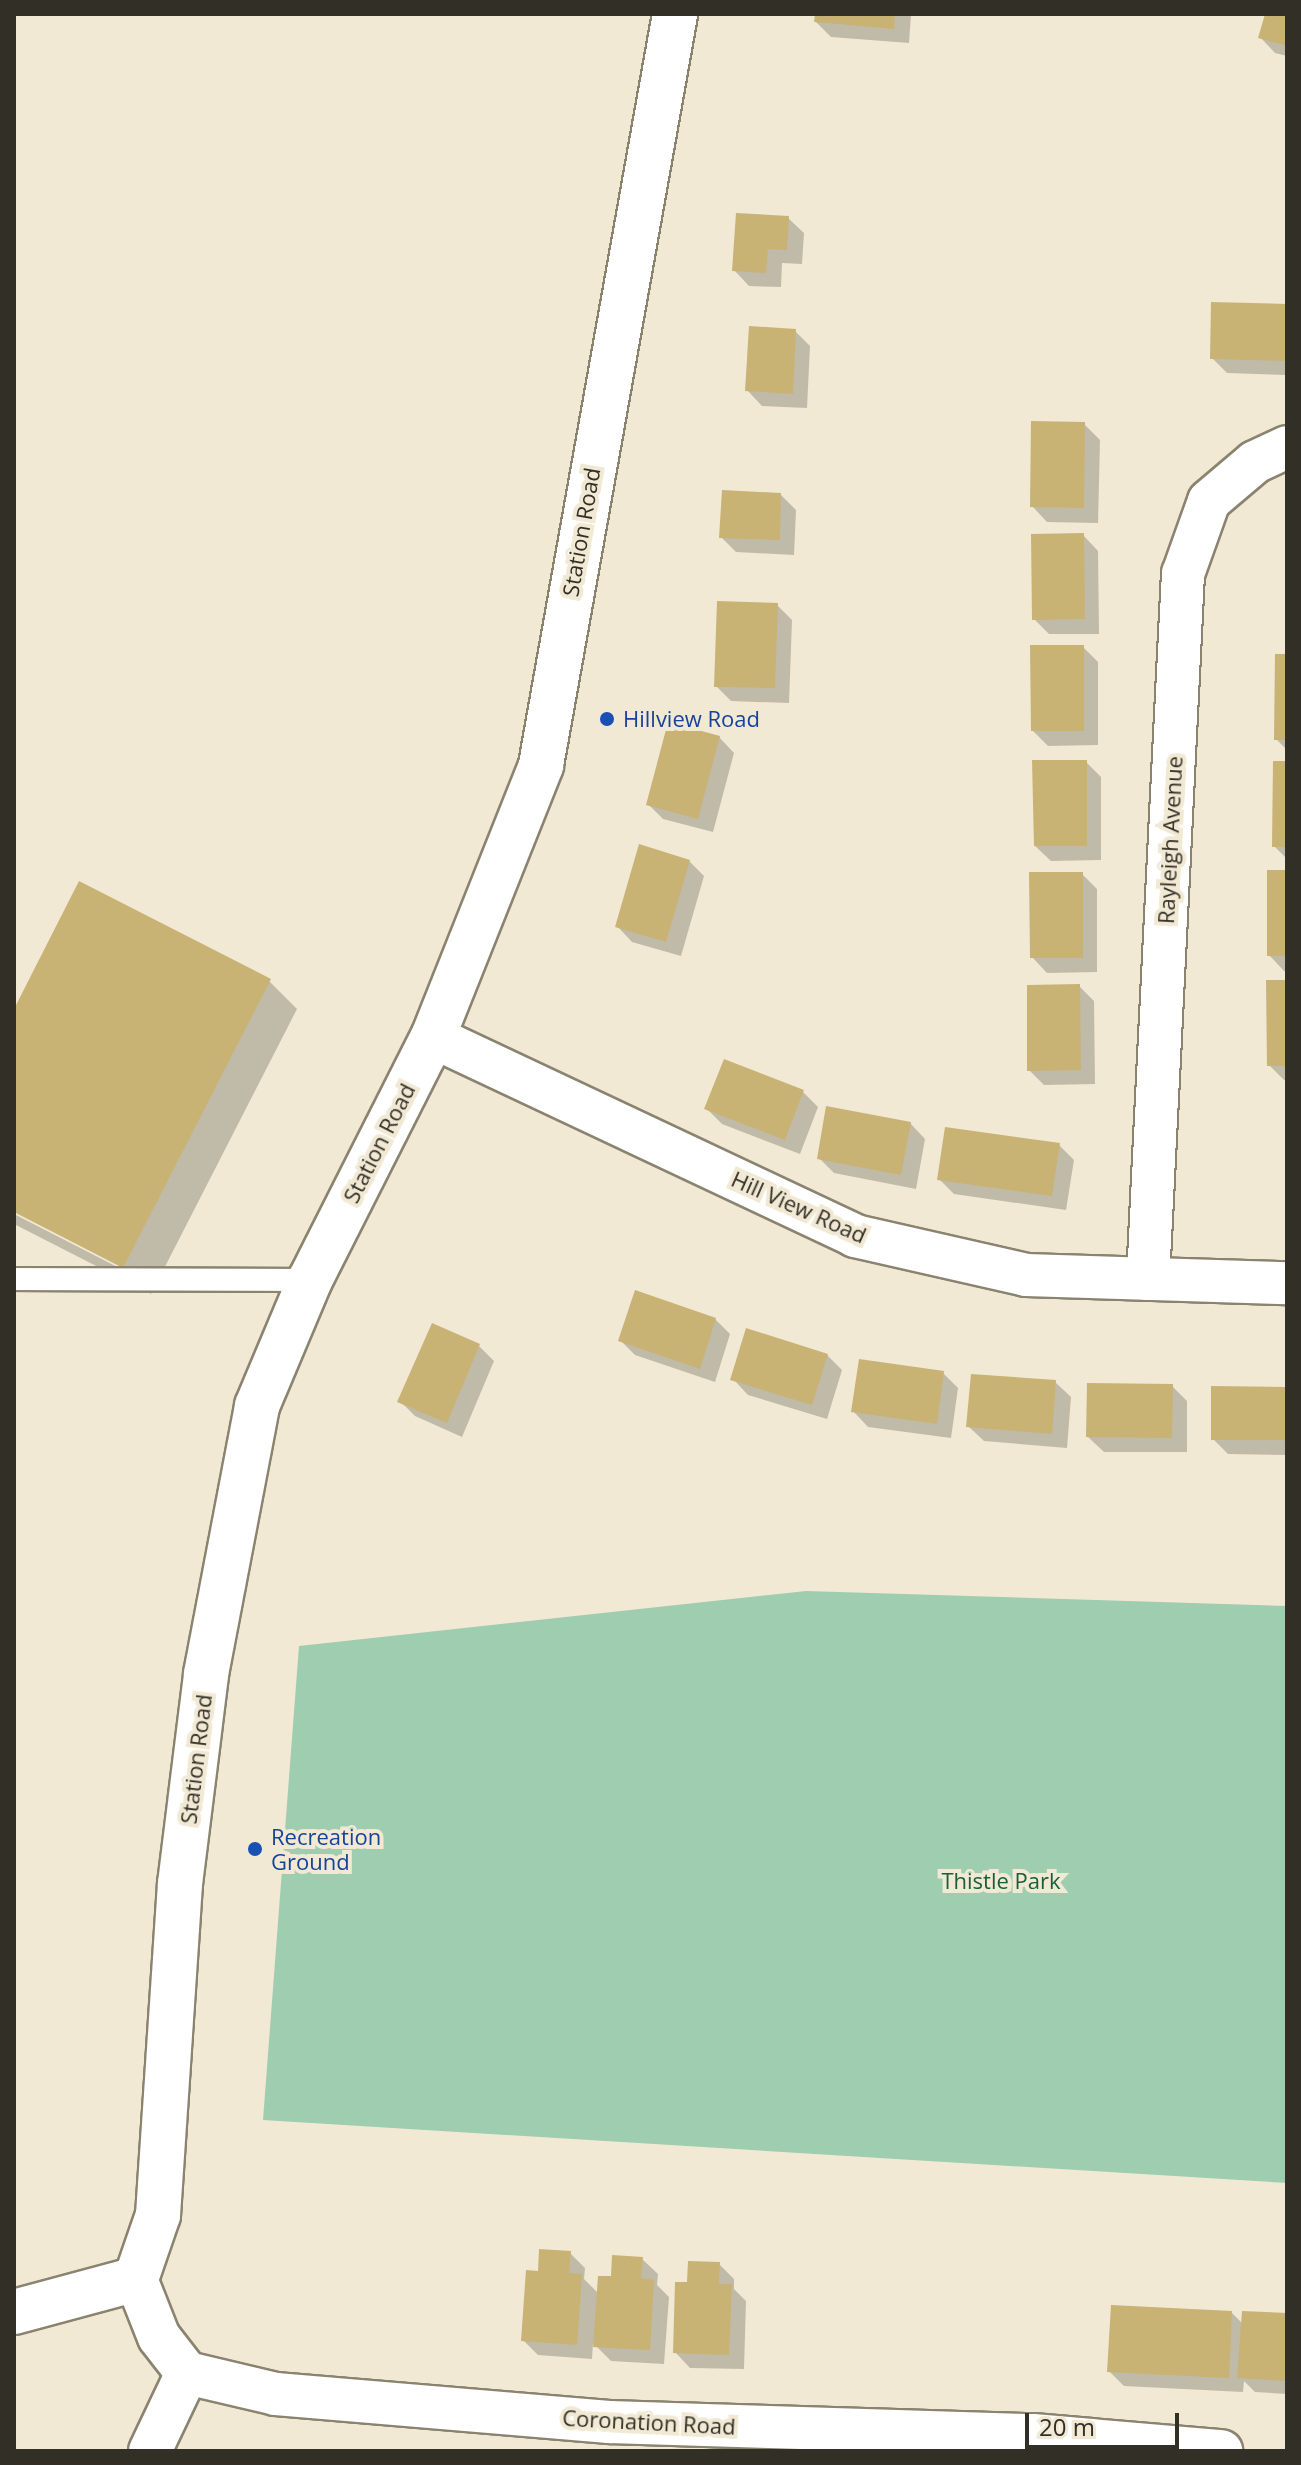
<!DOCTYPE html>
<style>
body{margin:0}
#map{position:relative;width:1301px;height:2465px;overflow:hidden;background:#f1e9d4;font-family:"Open Sans",sans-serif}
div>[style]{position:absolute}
.green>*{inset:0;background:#9fcdb0}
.shadow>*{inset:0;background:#0003}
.building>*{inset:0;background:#c8b375}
.roads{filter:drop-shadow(2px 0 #8a8370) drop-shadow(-2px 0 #8a8370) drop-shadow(0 2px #8a8370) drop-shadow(0 -2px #8a8370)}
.lane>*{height:22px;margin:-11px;padding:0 11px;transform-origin:11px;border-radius:11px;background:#fff}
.street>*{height:42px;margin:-21px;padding:0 21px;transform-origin:21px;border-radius:21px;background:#fff}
.secondary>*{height:44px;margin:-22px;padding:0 22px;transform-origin:22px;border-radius:22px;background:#fff}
.dots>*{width:22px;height:22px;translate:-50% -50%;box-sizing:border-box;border:4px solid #f1e9d4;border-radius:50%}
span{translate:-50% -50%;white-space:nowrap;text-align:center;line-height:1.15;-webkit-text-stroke:8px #f1e9d4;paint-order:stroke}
.street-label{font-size:22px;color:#322f27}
.transit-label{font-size:22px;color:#164399}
.left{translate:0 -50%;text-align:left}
.park-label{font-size:22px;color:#175f3c}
.frame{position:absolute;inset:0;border:16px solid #322f27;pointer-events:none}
.scale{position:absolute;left:1025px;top:2413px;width:154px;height:36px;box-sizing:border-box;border:4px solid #322f27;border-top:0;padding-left:10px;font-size:24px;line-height:28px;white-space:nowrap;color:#322f27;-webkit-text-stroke:6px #f1e9d4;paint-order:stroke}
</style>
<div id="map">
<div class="green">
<i style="clip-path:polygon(806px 1591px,1287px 1606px,1287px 2183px,263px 2120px,299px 1646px)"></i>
</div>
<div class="shadow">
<i style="clip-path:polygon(817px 14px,911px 14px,909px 43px,831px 37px,816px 22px)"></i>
<i style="clip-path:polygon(1267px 14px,1287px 14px,1287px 56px,1275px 53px,1260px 37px)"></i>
<i style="clip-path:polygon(788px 218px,804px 233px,802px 264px,782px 263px,781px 287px,749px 286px,734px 270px)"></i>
<i style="clip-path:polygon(1287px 306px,1287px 375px,1227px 373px,1212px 358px)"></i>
<i style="clip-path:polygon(795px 331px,810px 346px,807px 408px,762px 406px,747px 390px)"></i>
<i style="clip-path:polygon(1084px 424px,1100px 440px,1098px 523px,1047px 522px,1032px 506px)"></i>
<i style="clip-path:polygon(781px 495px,796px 510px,794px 555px,736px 552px,721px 537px)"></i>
<i style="clip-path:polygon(1083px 535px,1098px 551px,1099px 634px,1049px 634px,1034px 619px)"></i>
<i style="clip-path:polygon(777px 605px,792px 620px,789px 703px,731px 701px,716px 686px)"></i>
<i style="clip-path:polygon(1083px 647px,1098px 662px,1098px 745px,1048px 746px,1033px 731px)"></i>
<i style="clip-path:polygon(1287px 656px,1287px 750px,1276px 739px)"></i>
<i style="clip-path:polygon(719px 737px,734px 753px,713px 832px,663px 819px,648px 804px)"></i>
<i style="clip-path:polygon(1086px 762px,1101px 777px,1101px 860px,1051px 861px,1035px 846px)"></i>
<i style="clip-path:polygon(1287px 763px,1287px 859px,1274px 846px)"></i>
<i style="clip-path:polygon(689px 861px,704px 876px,681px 956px,632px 942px,617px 926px)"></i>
<i style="clip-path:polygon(1287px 872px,1287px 971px,1284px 971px,1269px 955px)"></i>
<i style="clip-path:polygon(1082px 874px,1097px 889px,1097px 972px,1047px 973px,1032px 957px)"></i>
<i style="clip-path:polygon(269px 981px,297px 1009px,151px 1294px,14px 1224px,14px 1214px,131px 1274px,132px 1271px,14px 1210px,14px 1013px)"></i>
<i style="clip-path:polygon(1287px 982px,1287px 1080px,1284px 1080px,1269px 1065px)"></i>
<i style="clip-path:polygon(1079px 986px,1094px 1001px,1095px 1084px,1044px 1085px,1029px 1070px)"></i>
<i style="clip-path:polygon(803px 1092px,818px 1107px,800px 1154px,722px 1124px,707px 1109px)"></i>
<i style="clip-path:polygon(910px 1123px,925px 1139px,916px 1189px,834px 1173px,819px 1158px)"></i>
<i style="clip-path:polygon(1059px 1145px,1074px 1160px,1066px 1210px,954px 1194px,939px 1179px)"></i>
<i style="clip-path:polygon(715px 1319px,730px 1334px,715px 1382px,635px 1355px,620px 1340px)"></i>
<i style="clip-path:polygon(433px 1326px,479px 1346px,494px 1361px,462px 1437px,415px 1416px,400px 1401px)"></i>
<i style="clip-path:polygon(827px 1355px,842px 1370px,827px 1419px,748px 1395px,733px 1379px)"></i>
<i style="clip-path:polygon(943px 1373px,958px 1388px,951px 1438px,868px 1427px,853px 1411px)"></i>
<i style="clip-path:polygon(1055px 1382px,1071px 1397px,1067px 1448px,984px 1441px,968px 1426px)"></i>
<i style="clip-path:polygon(1172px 1386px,1187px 1401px,1187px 1452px,1104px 1452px,1088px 1437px)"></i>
<i style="clip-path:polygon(1287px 1389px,1287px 1455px,1228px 1454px,1213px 1439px)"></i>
<i style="clip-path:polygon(570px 2253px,585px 2268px,584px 2279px,599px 2294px,613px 2278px,642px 2259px,658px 2274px,657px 2285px,669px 2297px,664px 2364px,611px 2361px,593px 2343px,592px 2359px,538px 2355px,523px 2340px,540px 2273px)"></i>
<i style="clip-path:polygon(719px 2264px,734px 2279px,734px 2289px,746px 2301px,744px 2369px,690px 2368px,675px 2352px,689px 2284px)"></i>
<i style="clip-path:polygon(1231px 2312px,1243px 2324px,1287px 2316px,1287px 2394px,1255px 2392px,1244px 2381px,1243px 2392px,1124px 2386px,1109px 2371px)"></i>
</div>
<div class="building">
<i style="clip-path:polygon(815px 14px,895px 14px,894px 29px,814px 22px)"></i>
<i style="clip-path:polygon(1265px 14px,1287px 14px,1287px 46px,1258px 38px)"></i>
<i style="clip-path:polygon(736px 213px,789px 216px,787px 250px,768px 249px,766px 273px,732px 271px)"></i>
<i style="clip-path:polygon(1211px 302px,1287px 304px,1287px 361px,1210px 359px)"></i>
<i style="clip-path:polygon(749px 326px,796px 329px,793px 394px,745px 391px)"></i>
<i style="clip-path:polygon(1031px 421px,1085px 422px,1084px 508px,1030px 507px)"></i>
<i style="clip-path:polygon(722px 490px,781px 493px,780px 540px,719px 538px)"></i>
<i style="clip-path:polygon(1084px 533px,1085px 619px,1032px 620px,1031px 534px)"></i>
<i style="clip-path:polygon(717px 601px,778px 603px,775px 688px,714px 687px)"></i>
<i style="clip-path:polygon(1030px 645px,1084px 645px,1084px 731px,1031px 731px)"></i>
<i style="clip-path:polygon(1275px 654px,1287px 654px,1287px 740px,1274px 740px)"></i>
<i style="clip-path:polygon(668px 722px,720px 736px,698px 819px,646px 805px)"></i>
<i style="clip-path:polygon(1032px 760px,1087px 760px,1087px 846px,1034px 846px)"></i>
<i style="clip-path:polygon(1273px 761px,1287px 761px,1287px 847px,1272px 847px)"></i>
<i style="clip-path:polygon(639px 844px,690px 860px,666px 942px,615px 927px)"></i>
<i style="clip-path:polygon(1267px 870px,1287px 870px,1287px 956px,1267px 956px)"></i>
<i style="clip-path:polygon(1029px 872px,1083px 872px,1083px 958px,1030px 958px)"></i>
<i style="clip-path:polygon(79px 881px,271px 979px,123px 1268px,14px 1212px,14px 1009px)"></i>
<i style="clip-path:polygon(1266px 980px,1287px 980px,1287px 1066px,1267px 1066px)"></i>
<i style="clip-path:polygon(1080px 984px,1081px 1070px,1027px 1071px,1027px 985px)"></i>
<i style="clip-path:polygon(724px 1059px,804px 1090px,785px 1140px,704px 1109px)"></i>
<i style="clip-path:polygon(826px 1106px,911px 1122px,901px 1175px,817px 1159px)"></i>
<i style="clip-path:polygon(945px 1127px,1060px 1143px,1052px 1196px,937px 1180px)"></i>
<i style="clip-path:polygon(635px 1290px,716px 1318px,700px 1369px,618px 1341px)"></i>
<i style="clip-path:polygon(432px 1323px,480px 1344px,447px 1423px,397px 1402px)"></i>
<i style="clip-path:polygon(746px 1328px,828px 1354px,812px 1405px,730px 1380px)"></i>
<i style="clip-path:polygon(859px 1359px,944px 1371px,937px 1424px,851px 1412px)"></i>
<i style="clip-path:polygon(971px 1374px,1056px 1380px,1052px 1434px,966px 1427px)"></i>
<i style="clip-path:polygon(1087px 1383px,1173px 1384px,1172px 1438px,1086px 1437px)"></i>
<i style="clip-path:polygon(1211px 1386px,1287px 1387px,1287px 1440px,1211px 1440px)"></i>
<i style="clip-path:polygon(539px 2249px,571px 2251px,569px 2273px,582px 2274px,577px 2345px,521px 2341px,526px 2270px,538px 2271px)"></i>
<i style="clip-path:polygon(612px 2255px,643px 2257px,641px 2278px,654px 2280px,650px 2350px,593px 2347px,598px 2276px,611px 2276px)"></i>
<i style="clip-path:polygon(688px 2261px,720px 2262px,719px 2284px,732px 2284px,729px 2355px,673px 2353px,675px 2282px,687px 2282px)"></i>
<i style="clip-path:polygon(1111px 2305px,1232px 2311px,1229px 2378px,1107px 2372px)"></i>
<i style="clip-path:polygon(1242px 2311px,1287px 2313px,1287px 2381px,1237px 2378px)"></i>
</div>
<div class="roads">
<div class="lane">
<i style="left:14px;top:1279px;width:296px;rotate:0.2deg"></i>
</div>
<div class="street">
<i style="left:433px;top:1037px;width:467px;rotate:25.2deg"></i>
<i style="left:855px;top:1236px;width:175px;rotate:12.8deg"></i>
<i style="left:1026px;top:1275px;width:261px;rotate:1.8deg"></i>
<i style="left:1148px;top:1279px;width:706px;rotate:-87.16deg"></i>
<i style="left:1183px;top:574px;width:77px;rotate:-70.4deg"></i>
<i style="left:1209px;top:501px;width:60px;rotate:-40.3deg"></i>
<i style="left:1255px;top:462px;width:35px;rotate:-25deg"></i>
<i style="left:136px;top:2279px;width:62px;rotate:68.4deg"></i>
<i style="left:159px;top:2337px;width:46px;rotate:52.1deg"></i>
<i style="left:187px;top:2373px;width:91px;rotate:13.3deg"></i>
<i style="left:276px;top:2394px;width:334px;rotate:4.8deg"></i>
<i style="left:609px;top:2422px;width:424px;rotate:1.8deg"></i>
<i style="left:1033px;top:2435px;width:189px;rotate:4.9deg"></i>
<i style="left:150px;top:2451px;width:86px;rotate:-64.6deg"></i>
</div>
<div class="secondary">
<i style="left:14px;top:2312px;width:126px;rotate:-15.1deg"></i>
<i style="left:136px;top:2279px;width:68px;rotate:-71deg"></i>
<i style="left:158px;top:2215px;width:332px;rotate:-86.2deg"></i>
<i style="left:180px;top:1884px;width:212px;rotate:-82.9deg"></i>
<i style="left:206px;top:1674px;width:273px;rotate:-79.2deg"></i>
<i style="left:257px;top:1406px;width:137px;rotate:-67.2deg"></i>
<i style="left:310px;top:1280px;width:272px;rotate:-63.2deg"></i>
<i style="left:433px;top:1037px;width:293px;rotate:-68.3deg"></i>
<i style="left:541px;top:765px;width:763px;rotate:-79.88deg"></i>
</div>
</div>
<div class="dots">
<i style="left:607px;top:719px;background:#1a4fb4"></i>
<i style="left:255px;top:1849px;background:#1a4fb4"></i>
</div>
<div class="street-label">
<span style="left:581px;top:532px;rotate:-80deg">Station Road</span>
<span style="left:1170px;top:840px;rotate:-87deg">Rayleigh Avenue</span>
<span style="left:379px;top:1143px;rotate:-63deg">Station Road</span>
<span style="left:799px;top:1207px;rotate:24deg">Hill View Road</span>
<span style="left:196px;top:1759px;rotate:-83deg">Station Road</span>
<span style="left:649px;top:2422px;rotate:3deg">Coronation Road</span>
</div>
<div class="transit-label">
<span class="left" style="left:623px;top:719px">Hillview Road</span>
<span class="left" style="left:271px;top:1849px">Recreation<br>Ground</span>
</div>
<div class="park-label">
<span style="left:1001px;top:1881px">Thistle Park</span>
</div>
<div class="frame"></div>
<div class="scale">20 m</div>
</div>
